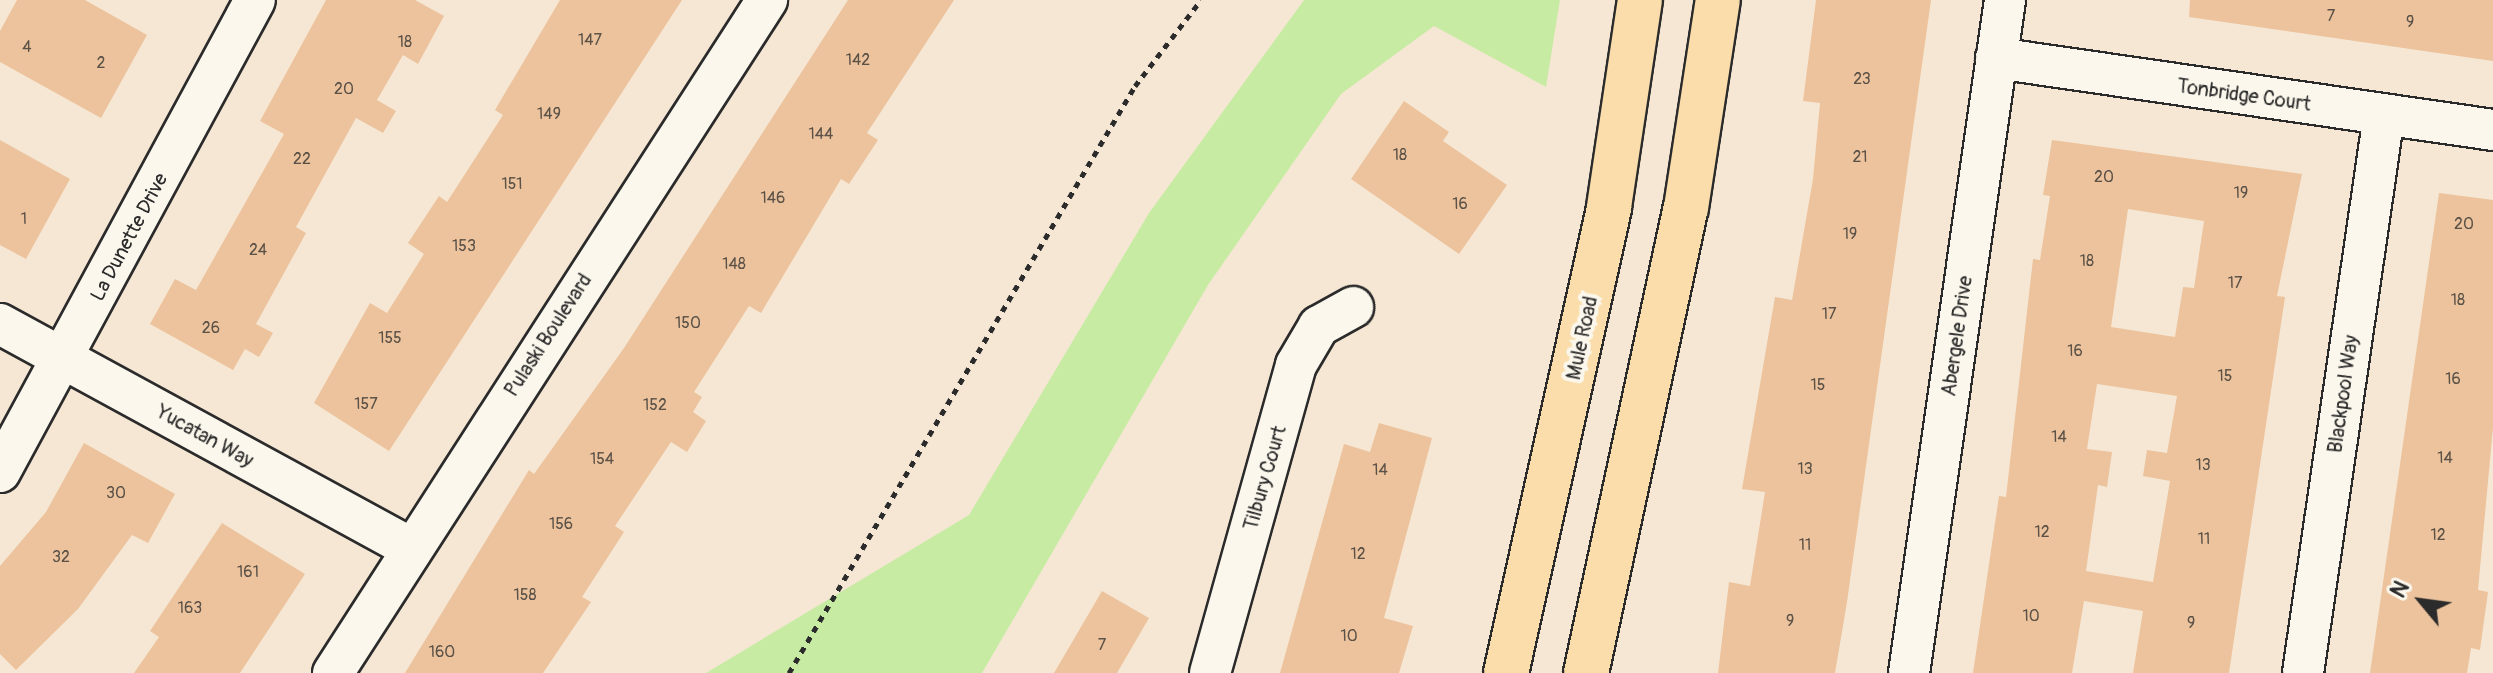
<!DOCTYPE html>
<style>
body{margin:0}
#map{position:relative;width:2493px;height:673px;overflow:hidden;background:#f6e7d4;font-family:Pangolin,sans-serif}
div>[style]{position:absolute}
.green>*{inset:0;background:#c8eba4}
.building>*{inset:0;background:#ecc39c}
.path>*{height:5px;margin-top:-2.5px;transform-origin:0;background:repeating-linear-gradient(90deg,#2b2b2b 0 6px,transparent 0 12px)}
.roads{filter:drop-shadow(2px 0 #2b2b2b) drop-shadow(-2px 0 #2b2b2b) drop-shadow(0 2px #2b2b2b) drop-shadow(0 -2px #2b2b2b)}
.minor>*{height:40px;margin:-20px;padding:0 20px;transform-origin:20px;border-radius:20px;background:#fbf7ec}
.major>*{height:44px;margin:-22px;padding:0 22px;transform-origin:22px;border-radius:22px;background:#faddab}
span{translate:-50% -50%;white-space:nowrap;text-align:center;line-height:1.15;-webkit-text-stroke:8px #fbf7ec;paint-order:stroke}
.number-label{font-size:16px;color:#5b5147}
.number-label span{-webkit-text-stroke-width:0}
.street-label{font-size:20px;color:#2b2b2b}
.north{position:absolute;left:2381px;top:561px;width:80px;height:80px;-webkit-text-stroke:6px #fbf7ec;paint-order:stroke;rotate:299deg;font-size:22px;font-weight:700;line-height:32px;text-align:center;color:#2b2b2b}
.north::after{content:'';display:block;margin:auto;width:28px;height:36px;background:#2b2b2b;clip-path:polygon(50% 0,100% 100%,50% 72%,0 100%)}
</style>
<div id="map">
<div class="green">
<i style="clip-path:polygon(1304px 0,1560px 0,1546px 87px,1434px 26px,1341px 94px,1208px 285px,982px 673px,706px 673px,969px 515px,1149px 213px)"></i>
</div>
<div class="building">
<i style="clip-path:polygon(17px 0,85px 0,147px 35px,101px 118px,0 62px,0 31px)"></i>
<i style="clip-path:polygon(326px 0,415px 0,444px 16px,418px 64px,403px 55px,377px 100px,396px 111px,383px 133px,356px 118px,296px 227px,306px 233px,256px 324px,273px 333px,259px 357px,245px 349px,233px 370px,150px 324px,175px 279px,196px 290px,284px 134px,260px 121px)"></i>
<i style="clip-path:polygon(560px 0,682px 0,389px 451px,314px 403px,370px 303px,387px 313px,424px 254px,408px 243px,439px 196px,447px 202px,503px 115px,495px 110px)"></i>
<i style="clip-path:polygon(848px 0,954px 0,867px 133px,878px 140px,849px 184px,841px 179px,761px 313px,749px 306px,694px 392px,702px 397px,693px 412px,706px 421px,687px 452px,671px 442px,615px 526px,624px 532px,582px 597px,591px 602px,543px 673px,405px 673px,529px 470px,534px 474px,624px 348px)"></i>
<i style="clip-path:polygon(1816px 0,1931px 0,1847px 602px,1835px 673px,1718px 673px,1729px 582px,1750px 586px,1765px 492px,1742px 489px,1775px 297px,1792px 300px,1813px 179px,1820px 103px,1803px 101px)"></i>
<i style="clip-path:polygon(2190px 0,2493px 0,2493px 61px,2189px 17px)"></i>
<i style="clip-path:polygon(1404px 101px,1449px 132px,1443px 141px,1507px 185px,1459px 254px,1351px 179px)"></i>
<i style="clip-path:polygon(0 140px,70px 179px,26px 259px,0 245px)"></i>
<i style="clip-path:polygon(evenodd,2052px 140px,2302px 174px,2277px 296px,2285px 297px,2229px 673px,2133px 673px,2143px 611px,2084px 601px,2072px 673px,1973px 673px,1999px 496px,2006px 497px,2033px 259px,2040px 260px,2050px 196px,2043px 195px,2052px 140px,2128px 209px,2204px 221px,2194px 288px,2183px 287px,2175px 337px,2111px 327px,2128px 209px,2052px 140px,2097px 384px,2177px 396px,2167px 453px,2147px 450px,2143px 476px,2170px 481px,2153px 582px,2086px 571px,2098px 485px,2107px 487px,2112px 452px,2087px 449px,2097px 384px)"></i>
<i style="clip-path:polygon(2439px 193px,2493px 200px,2493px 427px,2478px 590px,2488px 592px,2480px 650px,2471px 648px,2467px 673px,2370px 673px)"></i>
<i style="clip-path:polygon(1379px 423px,1432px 438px,1384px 618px,1413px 626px,1399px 673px,1280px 673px,1344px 444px,1370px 452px)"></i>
<i style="clip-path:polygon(84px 443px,175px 494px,148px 543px,132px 535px,78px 609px,16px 670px,0 654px,0 566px,46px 512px)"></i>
<i style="clip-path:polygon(222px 523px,305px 574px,240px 673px,134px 673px,159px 637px,150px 631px)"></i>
<i style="clip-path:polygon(1102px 591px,1149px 618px,1117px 673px,1054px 673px)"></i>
</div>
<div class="path">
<i style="left:789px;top:673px;width:681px;rotate:-59.48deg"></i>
<i style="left:1135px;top:86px;width:108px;rotate:-52.5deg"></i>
</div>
<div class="roads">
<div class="minor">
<i style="left:1996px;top:58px;width:502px;rotate:8.24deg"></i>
<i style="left:0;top:324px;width:466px;rotate:28.6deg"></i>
<i style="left:0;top:472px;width:536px;rotate:-61.62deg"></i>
<i style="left:333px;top:673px;width:801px;rotate:-57.18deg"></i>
<i style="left:1210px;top:673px;width:320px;rotate:-74.4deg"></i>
<i style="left:1296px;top:365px;width:45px;rotate:-59.5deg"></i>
<i style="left:1319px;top:326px;width:39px;rotate:-29deg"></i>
<i style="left:1909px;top:673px;width:680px;rotate:-81.88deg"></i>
<i style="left:2303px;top:673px;width:564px;rotate:-81.74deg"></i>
</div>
<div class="major">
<i style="left:1506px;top:673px;width:477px;rotate:-77.5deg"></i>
<i style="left:1609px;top:207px;width:209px;rotate:-81.5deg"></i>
<i style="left:1586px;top:673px;width:476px;rotate:-77.9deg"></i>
<i style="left:1686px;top:208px;width:210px;rotate:-81.3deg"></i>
</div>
</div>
<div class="number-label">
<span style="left:2331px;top:16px">7</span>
<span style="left:2410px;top:22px">9</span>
<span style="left:590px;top:40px">147</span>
<span style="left:405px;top:42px">18</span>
<span style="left:27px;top:47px">4</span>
<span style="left:858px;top:60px">142</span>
<span style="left:101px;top:63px">2</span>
<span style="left:1862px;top:79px">23</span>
<span style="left:344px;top:89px">20</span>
<span style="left:549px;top:114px">149</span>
<span style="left:821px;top:134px">144</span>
<span style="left:1400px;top:155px">18</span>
<span style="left:1860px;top:157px">21</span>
<span style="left:302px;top:159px">22</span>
<span style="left:2104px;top:177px">20</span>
<span style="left:512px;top:184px">151</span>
<span style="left:2241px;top:193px">19</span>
<span style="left:773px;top:198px">146</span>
<span style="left:1460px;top:204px">16</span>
<span style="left:24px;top:219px">1</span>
<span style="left:2464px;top:224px">20</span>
<span style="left:1850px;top:234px">19</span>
<span style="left:464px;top:246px">153</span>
<span style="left:258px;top:250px">24</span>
<span style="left:2087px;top:261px">18</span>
<span style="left:734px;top:264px">148</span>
<span style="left:2235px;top:283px">17</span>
<span style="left:2458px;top:300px">18</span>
<span style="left:1829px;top:314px">17</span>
<span style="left:688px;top:323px">150</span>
<span style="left:211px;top:328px">26</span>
<span style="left:390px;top:338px">155</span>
<span style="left:2075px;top:351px">16</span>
<span style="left:2225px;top:376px">15</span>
<span style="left:2453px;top:379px">16</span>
<span style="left:1818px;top:385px">15</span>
<span style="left:366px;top:404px">157</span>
<span style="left:655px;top:405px">152</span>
<span style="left:2059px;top:437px">14</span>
<span style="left:2445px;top:458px">14</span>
<span style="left:602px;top:459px">154</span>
<span style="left:2203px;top:465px">13</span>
<span style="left:1805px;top:469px">13</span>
<span style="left:1380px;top:470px">14</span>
<span style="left:116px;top:493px">30</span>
<span style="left:561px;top:524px">156</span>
<span style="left:2042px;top:532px">12</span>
<span style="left:2438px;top:535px">12</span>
<span style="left:2204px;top:539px">11</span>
<span style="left:1805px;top:545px">11</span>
<span style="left:1358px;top:554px">12</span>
<span style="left:61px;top:557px">32</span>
<span style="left:248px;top:572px">161</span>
<span style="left:525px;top:595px">158</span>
<span style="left:190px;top:608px">163</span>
<span style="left:2031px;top:616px">10</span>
<span style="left:1790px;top:621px">9</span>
<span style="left:2191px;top:623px">9</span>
<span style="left:1349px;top:636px">10</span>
<span style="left:1102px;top:645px">7</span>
<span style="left:442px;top:652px">160</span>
</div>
<div class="street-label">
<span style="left:2244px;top:95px;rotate:8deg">Tonbridge Court</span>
<span style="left:129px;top:237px;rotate:-62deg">La Dunette Drive</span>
<span style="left:548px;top:335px;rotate:-57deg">Pulaski Boulevard</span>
<span style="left:1957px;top:336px;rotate:-82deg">Abergele Drive</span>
<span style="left:1582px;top:338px;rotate:-78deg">Mule Road</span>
<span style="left:2343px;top:394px;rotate:-82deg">Blackpool Way</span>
<span style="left:205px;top:436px;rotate:29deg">Yucatan Way</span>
<span style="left:1265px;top:478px;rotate:-74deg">Tilbury Court</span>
</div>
<div class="north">N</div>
</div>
